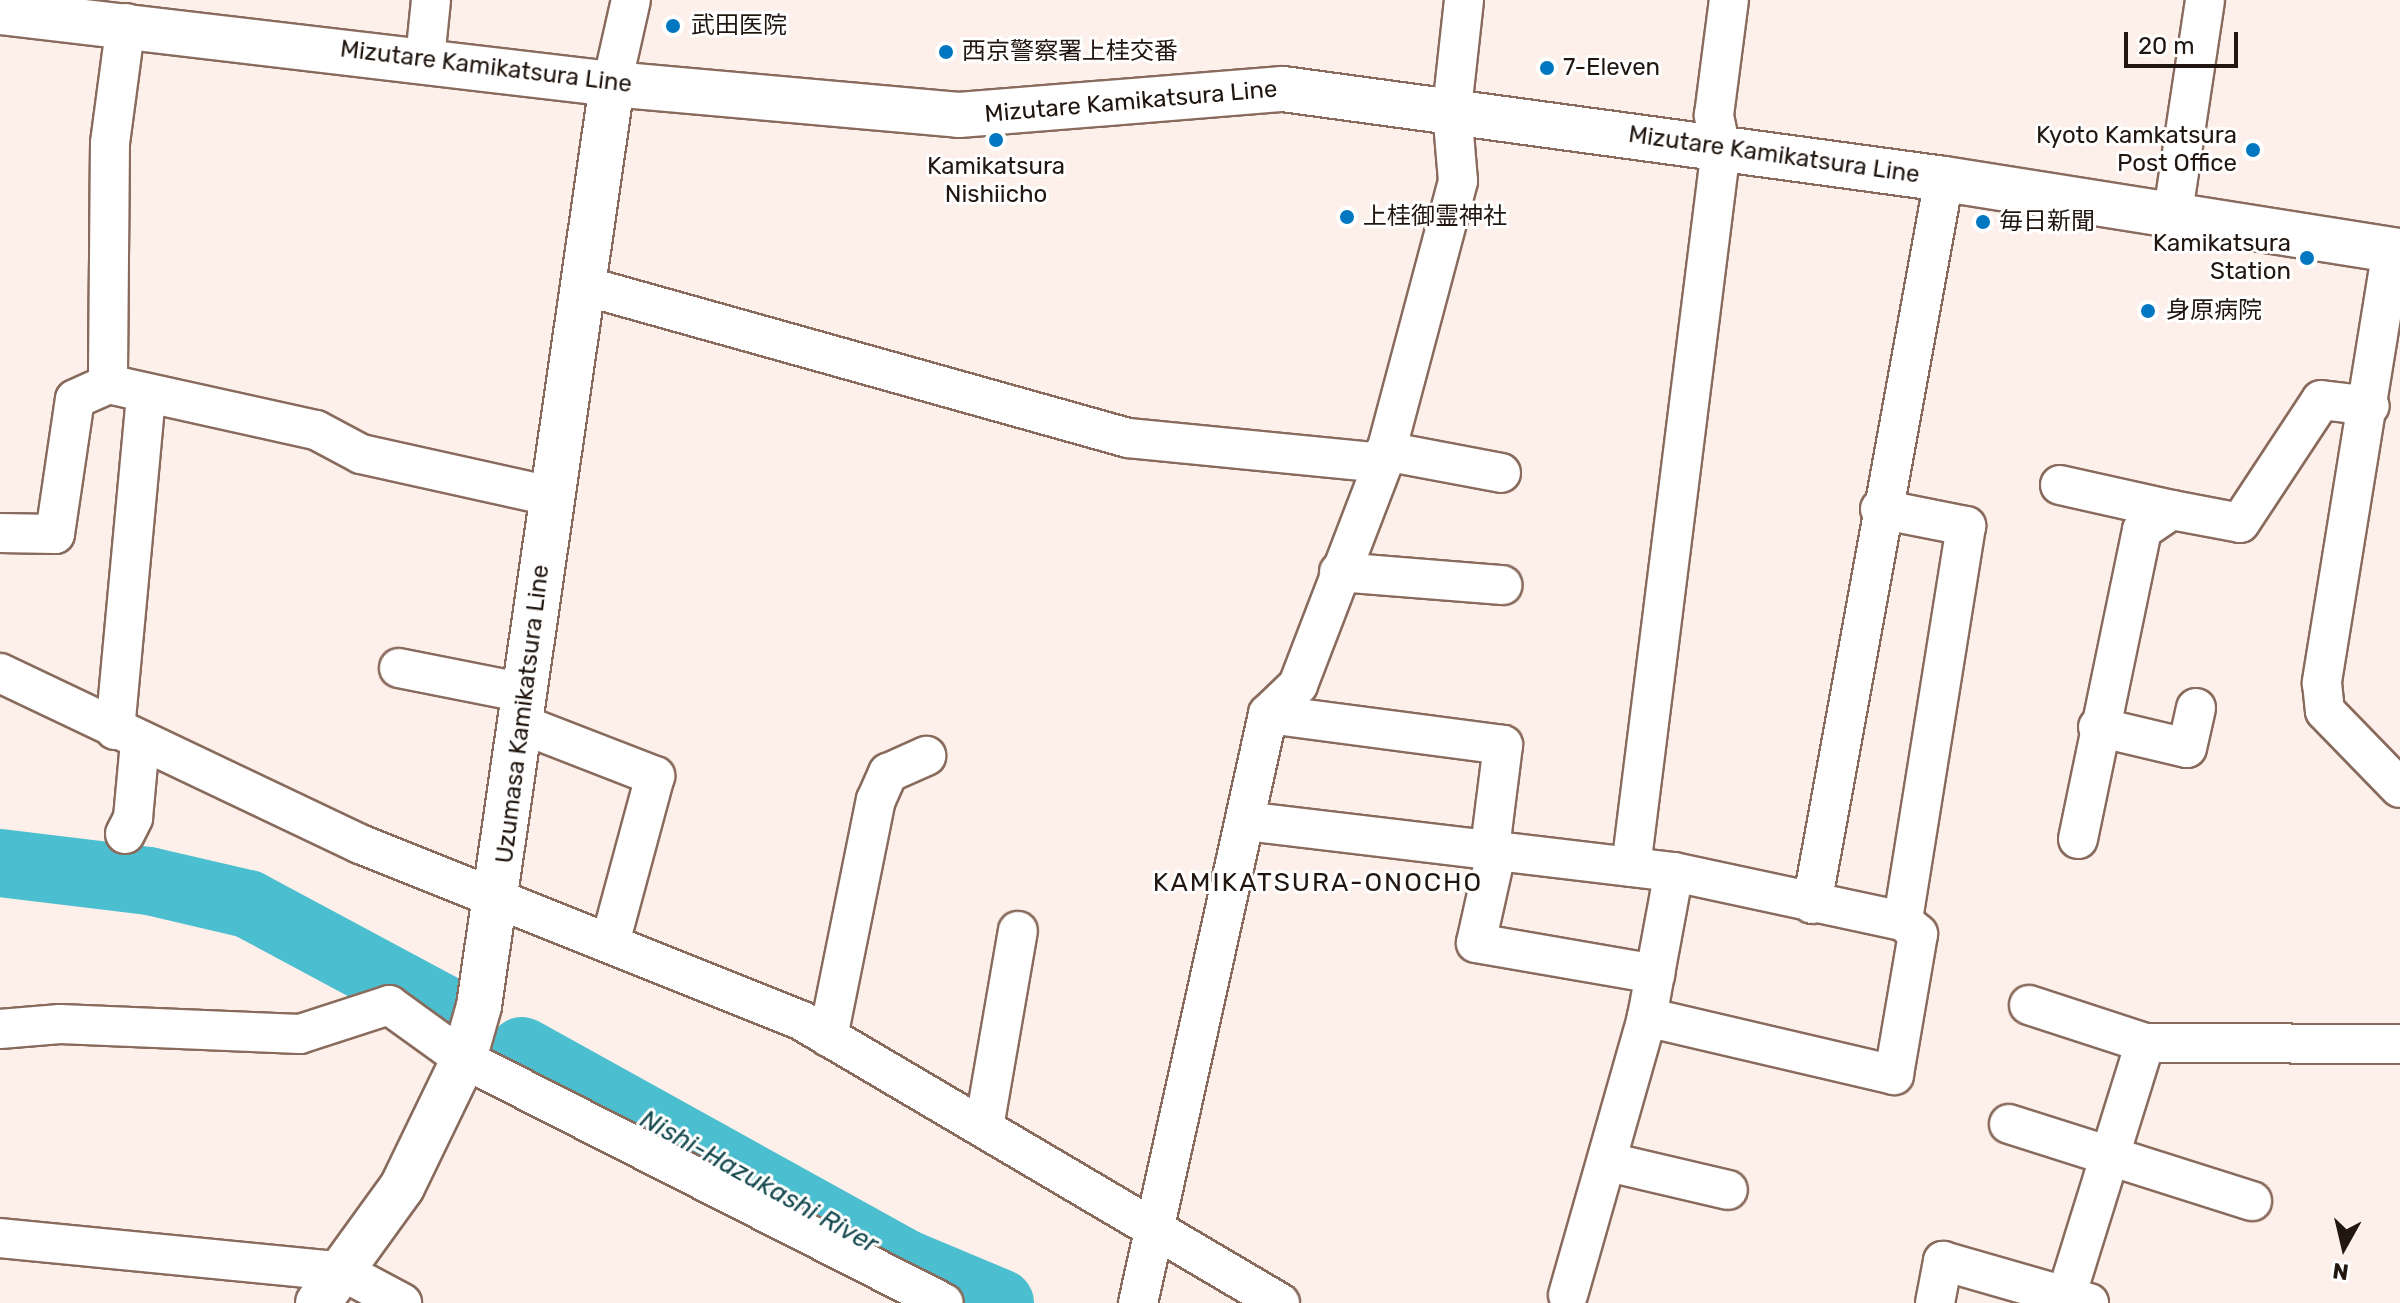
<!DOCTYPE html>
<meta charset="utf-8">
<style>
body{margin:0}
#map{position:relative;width:2400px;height:1303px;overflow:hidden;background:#fdefe9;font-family:Rubik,"Noto Sans JP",sans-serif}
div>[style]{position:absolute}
.river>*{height:68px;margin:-34px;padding:0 34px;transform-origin:34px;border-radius:34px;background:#4bbfcf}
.roads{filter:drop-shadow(2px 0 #896b5d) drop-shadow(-2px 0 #896b5d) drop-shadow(0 2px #896b5d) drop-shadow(0 -2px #896b5d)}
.minor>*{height:38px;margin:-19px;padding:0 19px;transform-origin:19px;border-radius:19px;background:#fff}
.major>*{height:44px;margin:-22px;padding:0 22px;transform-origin:22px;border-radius:22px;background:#fff}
.dots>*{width:22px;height:22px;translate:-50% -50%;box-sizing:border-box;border:4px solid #fff;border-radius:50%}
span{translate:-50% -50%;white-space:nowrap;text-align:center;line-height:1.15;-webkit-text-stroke:6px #fff;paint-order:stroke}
.poi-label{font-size:24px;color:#211610}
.left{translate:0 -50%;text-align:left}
.right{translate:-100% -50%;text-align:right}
.street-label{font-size:24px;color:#211610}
.neighbourhood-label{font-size:26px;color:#211610;letter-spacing:2px}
.water-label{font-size:26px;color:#184b51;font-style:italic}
.north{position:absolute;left:2304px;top:1207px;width:80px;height:80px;-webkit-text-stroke:6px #fff;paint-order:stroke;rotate:188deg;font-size:22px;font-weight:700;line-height:32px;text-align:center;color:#211610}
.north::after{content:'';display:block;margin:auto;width:28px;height:36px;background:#211610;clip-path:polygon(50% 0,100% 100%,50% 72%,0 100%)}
.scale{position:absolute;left:2124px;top:32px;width:114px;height:36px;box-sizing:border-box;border:4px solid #211610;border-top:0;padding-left:10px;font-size:24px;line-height:28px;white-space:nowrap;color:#211610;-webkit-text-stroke:6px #fff;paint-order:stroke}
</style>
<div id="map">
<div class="river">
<i style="left:0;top:863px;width:150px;rotate:6.9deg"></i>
<i style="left:149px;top:881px;width:102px;rotate:13.1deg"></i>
<i style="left:248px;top:904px;width:220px;rotate:28.2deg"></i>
<i style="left:522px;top:1051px;width:440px;rotate:29deg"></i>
<i style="left:907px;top:1264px;width:101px;rotate:22.8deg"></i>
</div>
<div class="roads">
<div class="minor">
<i style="left:126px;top:23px;width:121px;rotate:97.6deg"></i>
<i style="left:110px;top:143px;width:241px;rotate:90.5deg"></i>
<i style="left:108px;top:384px;width:213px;rotate:12.5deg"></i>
<i style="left:316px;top:430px;width:51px;rotate:28.1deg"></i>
<i style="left:361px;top:454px;width:194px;rotate:12.5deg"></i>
<i style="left:425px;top:59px;width:59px;rotate:-84.2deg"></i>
<i style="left:612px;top:84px;width:86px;rotate:-77.3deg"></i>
<i style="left:2173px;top:212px;width:214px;rotate:-81.4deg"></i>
<i style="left:2392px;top:249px;width:440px;rotate:99.2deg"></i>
<i style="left:2322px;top:683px;width:28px;rotate:84deg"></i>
<i style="left:2325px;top:711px;width:107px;rotate:45.8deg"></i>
<i style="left:585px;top:286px;width:564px;rotate:15.64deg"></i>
<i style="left:1128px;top:438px;width:256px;rotate:5.6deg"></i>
<i style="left:1385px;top:451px;width:118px;rotate:10.7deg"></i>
<i style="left:2060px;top:485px;width:115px;rotate:12.6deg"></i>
<i style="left:1880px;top:509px;width:88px;rotate:11.2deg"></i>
<i style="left:1966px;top:526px;width:400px;rotate:99.1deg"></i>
<i style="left:0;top:533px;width:55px;rotate:1deg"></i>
<i style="left:55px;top:534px;width:136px;rotate:-81.6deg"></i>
<i style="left:75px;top:399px;width:36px;rotate:-24deg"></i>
<i style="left:1339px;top:572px;width:164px;rotate:4.6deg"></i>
<i style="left:399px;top:668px;width:128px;rotate:11.2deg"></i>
<i style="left:0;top:673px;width:399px;rotate:25.4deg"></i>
<i style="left:360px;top:844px;width:476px;rotate:21.8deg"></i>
<i style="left:802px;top:1021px;width:555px;rotate:30.54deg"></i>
<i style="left:1268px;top:714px;width:237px;rotate:7.5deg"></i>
<i style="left:1503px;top:745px;width:104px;rotate:97.2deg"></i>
<i style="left:521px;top:724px;width:144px;rotate:21.2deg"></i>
<i style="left:655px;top:776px;width:169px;rotate:105.1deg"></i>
<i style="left:2098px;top:727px;width:91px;rotate:13.3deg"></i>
<i style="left:2187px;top:748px;width:41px;rotate:-77.3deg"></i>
<i style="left:115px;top:730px;width:334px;rotate:-84.7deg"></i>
<i style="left:1245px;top:821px;width:432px;rotate:6.8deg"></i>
<i style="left:1674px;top:872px;width:234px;rotate:12.1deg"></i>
<i style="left:1903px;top:921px;width:20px;rotate:41deg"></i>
<i style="left:1918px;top:934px;width:143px;rotate:99.7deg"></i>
<i style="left:1894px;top:1075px;width:254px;rotate:-166.8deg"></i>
<i style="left:125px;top:834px;width:18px;rotate:-63deg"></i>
<i style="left:133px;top:818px;width:76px;rotate:-84.7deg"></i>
<i style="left:2078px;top:839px;width:316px;rotate:-78.3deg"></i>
<i style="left:2142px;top:530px;width:36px;rotate:-34deg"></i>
<i style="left:2172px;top:510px;width:69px;rotate:10.8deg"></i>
<i style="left:2240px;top:523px;width:147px;rotate:-56.6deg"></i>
<i style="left:2321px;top:400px;width:49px;rotate:7deg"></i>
<i style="left:1497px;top:849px;width:96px;rotate:102.6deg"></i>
<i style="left:1476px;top:943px;width:182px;rotate:9.8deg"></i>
<i style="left:1631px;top:867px;width:724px;rotate:-82.86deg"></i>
<i style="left:1721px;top:149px;width:35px;rotate:-102deg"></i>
<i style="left:1714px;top:115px;width:116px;rotate:-82.6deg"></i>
<i style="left:1812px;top:904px;width:737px;rotate:-79.68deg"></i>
<i style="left:2029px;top:1005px;width:122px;rotate:18.1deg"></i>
<i style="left:2145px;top:1043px;width:255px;rotate:0.2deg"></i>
<i style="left:0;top:1029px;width:60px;rotate:-4.8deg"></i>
<i style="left:60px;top:1024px;width:240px;rotate:2.4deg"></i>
<i style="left:300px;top:1034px;width:94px;rotate:-18deg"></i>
<i style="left:389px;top:1005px;width:92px;rotate:35.8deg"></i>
<i style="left:464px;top:1059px;width:538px;rotate:26.95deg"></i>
<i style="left:828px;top:1037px;width:242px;rotate:-78.6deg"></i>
<i style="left:876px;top:800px;width:30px;rotate:-66deg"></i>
<i style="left:888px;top:773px;width:42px;rotate:-24.1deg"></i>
<i style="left:2009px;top:1124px;width:255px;rotate:17.6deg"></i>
<i style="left:984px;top:1127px;width:199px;rotate:-80.2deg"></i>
<i style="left:1609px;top:1162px;width:122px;rotate:13.2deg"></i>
<i style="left:0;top:1238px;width:346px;rotate:5.6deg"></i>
<i style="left:344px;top:1272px;width:66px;rotate:28.1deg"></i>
<i style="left:1568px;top:1295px;width:289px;rotate:-74.1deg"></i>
<i style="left:1647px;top:1017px;width:147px;rotate:-79.5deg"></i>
<i style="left:1138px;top:1303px;width:603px;rotate:-77.55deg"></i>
<i style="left:1268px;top:714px;width:42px;rotate:-44deg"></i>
<i style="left:1298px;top:685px;width:238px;rotate:-69deg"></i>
<i style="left:1383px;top:463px;width:292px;rotate:-75.1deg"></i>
<i style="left:1458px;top:181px;width:72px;rotate:-94.8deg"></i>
<i style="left:1452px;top:109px;width:110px;rotate:-83.7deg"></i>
<i style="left:1935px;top:1303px;width:43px;rotate:-79.2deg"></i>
<i style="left:1943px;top:1261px;width:152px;rotate:16deg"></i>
<i style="left:2064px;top:1303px;width:272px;rotate:-72.7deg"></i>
</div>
<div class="major">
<i style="left:0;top:12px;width:616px;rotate:6.71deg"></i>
<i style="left:612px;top:84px;width:348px;rotate:5.1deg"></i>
<i style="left:959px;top:115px;width:325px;rotate:-4.6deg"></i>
<i style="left:1283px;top:89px;width:667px;rotate:7.75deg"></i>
<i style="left:1944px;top:179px;width:462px;rotate:9deg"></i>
<i style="left:318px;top:1303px;width:143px;rotate:-54.1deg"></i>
<i style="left:402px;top:1187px;width:142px;rotate:-64.2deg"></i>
<i style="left:464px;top:1059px;width:55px;rotate:-74.2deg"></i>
<i style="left:479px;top:1006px;width:932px;rotate:-81.79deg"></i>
</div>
</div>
<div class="dots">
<i style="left:673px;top:26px;background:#0077c0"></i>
<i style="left:946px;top:52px;background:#0077c0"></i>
<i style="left:1547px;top:68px;background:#0077c0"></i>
<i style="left:996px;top:140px;background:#0077c0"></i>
<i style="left:2253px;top:150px;background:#0077c0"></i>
<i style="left:1347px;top:217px;background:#0077c0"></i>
<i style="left:1983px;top:222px;background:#0077c0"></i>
<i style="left:2307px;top:258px;background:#0077c0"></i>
<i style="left:2148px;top:311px;background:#0077c0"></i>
</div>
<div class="poi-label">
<span class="left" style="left:691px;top:26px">武田医院</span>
<span class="left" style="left:962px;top:52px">西京警察署上桂交番</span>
<span class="left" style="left:1563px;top:68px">7-Eleven</span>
<span class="right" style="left:2237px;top:150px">Kyoto Kamkatsura<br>Post Office</span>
<span style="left:996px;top:181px">Kamikatsura<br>Nishiicho</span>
<span class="left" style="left:1363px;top:217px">上桂御霊神社</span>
<span class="left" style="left:1999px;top:222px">毎日新聞</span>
<span class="right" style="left:2291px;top:258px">Kamikatsura<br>Station</span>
<span class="left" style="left:2166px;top:311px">身原病院</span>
</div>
<div class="street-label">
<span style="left:486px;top:67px;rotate:7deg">Mizutare Kamikatsura Line</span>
<span style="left:1131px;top:102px;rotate:-5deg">Mizutare Kamikatsura Line</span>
<span style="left:1774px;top:155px;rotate:8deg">Mizutare Kamikatsura Line</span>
<span style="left:523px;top:714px;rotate:-83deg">Uzumasa Kamikatsura Line</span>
</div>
<div class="neighbourhood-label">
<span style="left:1318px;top:883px">KAMIKATSURA-ONOCHO</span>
</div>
<div class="water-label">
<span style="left:759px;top:1182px;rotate:29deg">Nishi-Hazukashi River</span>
</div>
<div class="north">N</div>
<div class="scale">20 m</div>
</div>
